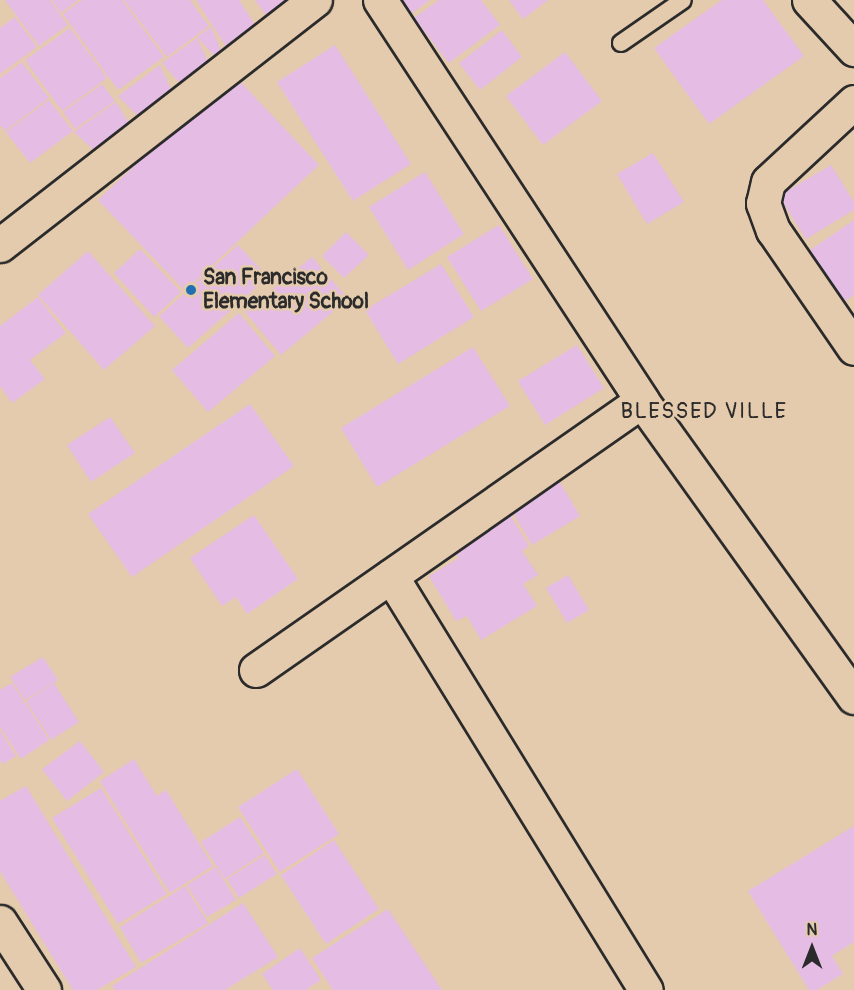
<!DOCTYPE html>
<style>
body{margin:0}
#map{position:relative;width:854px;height:990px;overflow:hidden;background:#e5cbad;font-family:Pangolin,sans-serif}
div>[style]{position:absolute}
.building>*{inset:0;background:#e4bce4}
.roads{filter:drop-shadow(2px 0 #2b2b2b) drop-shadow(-2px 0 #2b2b2b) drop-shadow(0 2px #2b2b2b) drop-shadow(0 -2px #2b2b2b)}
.lane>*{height:16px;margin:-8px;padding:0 8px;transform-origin:8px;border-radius:8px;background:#e5cbad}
.street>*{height:33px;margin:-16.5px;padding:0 16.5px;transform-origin:16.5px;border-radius:16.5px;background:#e5cbad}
.dots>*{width:16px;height:16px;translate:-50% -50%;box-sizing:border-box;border:3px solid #e5cbad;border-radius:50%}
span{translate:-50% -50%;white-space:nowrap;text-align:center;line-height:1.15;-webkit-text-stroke:5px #e5cbad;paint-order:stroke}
.poi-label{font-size:21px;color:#2b2b2b;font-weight:700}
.left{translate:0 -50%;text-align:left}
.neighbourhood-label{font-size:22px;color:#2b2b2b;letter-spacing:1.5px}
.north{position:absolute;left:782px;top:918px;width:60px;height:60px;-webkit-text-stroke:4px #e5cbad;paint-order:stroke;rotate:0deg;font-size:16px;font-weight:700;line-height:24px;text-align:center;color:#2b2b2b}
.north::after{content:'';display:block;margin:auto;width:21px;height:27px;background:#2b2b2b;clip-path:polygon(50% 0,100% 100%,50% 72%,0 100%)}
</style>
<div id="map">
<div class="building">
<i style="clip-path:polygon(5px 0,50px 0,68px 25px,39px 46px)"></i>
<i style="clip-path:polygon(52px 0,78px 0,61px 13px)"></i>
<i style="clip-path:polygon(82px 0,122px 0,164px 57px,118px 90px,63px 14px)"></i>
<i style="clip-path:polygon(124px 0,190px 0,209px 26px,167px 57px)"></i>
<i style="clip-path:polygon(196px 0,239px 0,259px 31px,229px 51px)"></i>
<i style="clip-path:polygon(255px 0,286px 0,266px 15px)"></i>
<i style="clip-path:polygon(401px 0,430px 0,411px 14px)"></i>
<i style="clip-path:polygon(439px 0,481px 0,500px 25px,449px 63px,414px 18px)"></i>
<i style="clip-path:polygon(509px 0,548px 0,523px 19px)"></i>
<i style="clip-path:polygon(722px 0,763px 0,804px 56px,709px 124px,654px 48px)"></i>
<i style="clip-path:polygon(15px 17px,37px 47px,0 74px,0 28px)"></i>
<i style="clip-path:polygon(211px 27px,223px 54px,217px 59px,197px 37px)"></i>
<i style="clip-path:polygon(70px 28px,107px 78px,62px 111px,25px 60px)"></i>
<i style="clip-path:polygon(502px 30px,522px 57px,480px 90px,459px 63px)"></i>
<i style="clip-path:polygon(197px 38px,210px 66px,183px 87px,162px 63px)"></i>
<i style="clip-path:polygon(335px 45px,411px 164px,353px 201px,277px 82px)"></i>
<i style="clip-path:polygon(565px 52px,602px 101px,543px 145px,506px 96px)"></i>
<i style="clip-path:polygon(22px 62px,49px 98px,5px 131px,0 125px,0 78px)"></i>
<i style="clip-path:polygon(160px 65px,173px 94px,141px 119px,118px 96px)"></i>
<i style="clip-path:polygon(233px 74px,319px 165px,185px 291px,98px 200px)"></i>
<i style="clip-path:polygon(102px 84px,115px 101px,75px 129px,63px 112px)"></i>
<i style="clip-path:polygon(49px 100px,73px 131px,30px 163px,6px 132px)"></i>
<i style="clip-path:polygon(116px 102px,130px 125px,95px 151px,74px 132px)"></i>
<i style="clip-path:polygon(653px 153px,684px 202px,647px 224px,617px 174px)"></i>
<i style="clip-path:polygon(831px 165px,854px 202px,854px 210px,806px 239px,779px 196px)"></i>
<i style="clip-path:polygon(425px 172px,464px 234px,408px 270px,369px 207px)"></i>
<i style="clip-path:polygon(854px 220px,854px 295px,835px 308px,800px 257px)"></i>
<i style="clip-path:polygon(499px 225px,533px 279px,481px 311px,447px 257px)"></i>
<i style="clip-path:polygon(346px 232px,369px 255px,344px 278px,322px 256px)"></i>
<i style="clip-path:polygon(238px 245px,268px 277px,188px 348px,159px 316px)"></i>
<i style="clip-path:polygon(140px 249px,181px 292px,154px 317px,114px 273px)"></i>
<i style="clip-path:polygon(88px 251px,155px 326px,104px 370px,38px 295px)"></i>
<i style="clip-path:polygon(312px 257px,348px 299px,281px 355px,245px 312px)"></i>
<i style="clip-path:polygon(441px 264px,474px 317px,398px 364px,365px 310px)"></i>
<i style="clip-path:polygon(38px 297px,66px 333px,30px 360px,45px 379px,12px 403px,0 386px,0 326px)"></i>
<i style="clip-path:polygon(239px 313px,275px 356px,208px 412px,172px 370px)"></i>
<i style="clip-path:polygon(577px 345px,604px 388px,545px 425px,518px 381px)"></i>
<i style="clip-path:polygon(473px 347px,510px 406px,377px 487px,341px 428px)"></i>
<i style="clip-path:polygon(250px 404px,294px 466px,132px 577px,88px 514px)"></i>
<i style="clip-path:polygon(110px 417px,135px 453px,91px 482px,67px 445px)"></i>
<i style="clip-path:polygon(554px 472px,580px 516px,532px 545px,506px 501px)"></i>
<i style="clip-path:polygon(503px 503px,529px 546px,522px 551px,538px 575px,523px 584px,537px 606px,481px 640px,467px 616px,456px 621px,429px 576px,459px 558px,451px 546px)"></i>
<i style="clip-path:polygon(254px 515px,298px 579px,247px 614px,236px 597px,222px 606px,190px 558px)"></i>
<i style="clip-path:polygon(568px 575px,589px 610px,567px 623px,546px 588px)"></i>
<i style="clip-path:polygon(43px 657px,58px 680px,25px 700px,10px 677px)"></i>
<i style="clip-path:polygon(12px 683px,24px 701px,21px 704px,25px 702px,49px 740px,21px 759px,0 727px,0 690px)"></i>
<i style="clip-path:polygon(54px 683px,79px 722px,51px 740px,26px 701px)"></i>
<i style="clip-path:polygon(0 730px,16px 756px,3px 764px,0 760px)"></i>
<i style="clip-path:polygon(80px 741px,104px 772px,67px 801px,42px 769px)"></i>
<i style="clip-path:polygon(134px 759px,157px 796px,166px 790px,213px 866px,170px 893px,100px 781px)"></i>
<i style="clip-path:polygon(297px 769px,339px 834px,280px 872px,238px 807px)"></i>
<i style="clip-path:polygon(26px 786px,136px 967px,97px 990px,73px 990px,0 871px,0 801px)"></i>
<i style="clip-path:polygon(101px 788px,167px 894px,118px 924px,52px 818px)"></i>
<i style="clip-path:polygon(240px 817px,264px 853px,225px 879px,201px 842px)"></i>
<i style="clip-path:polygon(854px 826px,854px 942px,832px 956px,843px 974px,817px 990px,809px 990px,748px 891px)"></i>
<i style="clip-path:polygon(334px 840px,379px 909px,326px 944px,281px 875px)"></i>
<i style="clip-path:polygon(265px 855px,277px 874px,239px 898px,227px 879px)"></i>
<i style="clip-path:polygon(216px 867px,236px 900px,207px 917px,187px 885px)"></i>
<i style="clip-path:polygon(185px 886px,208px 923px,141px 963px,120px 927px)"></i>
<i style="clip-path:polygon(243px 903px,278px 957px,225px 990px,115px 990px,112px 986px)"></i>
<i style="clip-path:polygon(388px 909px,442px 990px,333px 990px,312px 958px)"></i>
<i style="clip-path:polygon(300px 948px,321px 980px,306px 990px,273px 990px,262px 974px)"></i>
</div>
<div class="roads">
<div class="lane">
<i style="left:621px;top:43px;width:75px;rotate:-34.7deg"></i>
</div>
<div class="street">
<i style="left:380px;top:0;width:479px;rotate:56.8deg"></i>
<i style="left:642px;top:401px;width:364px;rotate:54.4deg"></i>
<i style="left:809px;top:0;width:67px;rotate:47.4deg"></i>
<i style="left:854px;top:102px;width:117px;rotate:137.1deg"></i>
<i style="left:768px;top:182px;width:22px;rotate:103deg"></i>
<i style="left:763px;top:203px;width:29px;rotate:70deg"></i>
<i style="left:773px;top:230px;width:143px;rotate:55.5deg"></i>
<i style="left:0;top:245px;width:399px;rotate:-37.9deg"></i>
<i style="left:391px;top:576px;width:486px;rotate:58.4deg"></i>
<i style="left:256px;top:670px;width:470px;rotate:-34.9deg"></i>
<i style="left:0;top:922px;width:81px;rotate:57.1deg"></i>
</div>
</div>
<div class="dots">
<i style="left:191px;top:290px;background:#1f6fb2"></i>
</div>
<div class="poi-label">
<span class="left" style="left:203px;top:290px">San Francisco<br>Elementary School</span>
</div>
<div class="neighbourhood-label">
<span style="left:704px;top:412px">BLESSED VILLE</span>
</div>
<div class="north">N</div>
</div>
